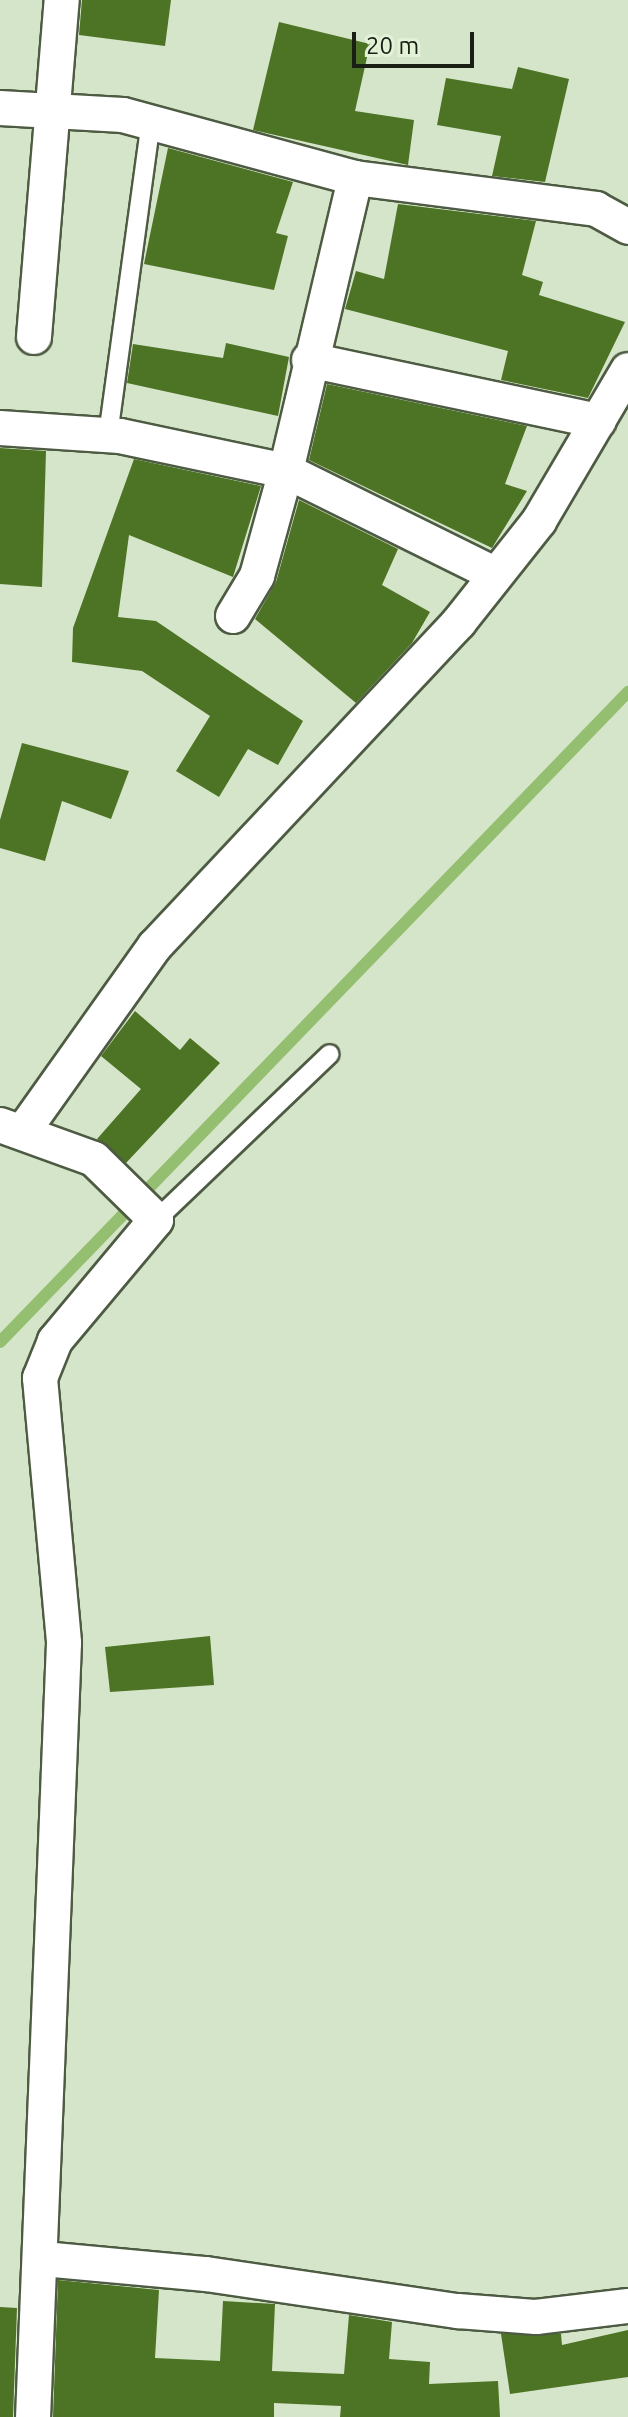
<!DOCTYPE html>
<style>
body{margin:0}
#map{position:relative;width:628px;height:2417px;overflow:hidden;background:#d5e5c9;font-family:Ubuntu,sans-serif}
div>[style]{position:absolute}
.stream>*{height:12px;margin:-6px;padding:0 6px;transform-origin:6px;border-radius:6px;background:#95bf70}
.building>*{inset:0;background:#4d7325}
.roads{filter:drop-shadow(2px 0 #4e5b43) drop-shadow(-2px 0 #4e5b43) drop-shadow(0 2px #4e5b43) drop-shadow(0 -2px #4e5b43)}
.lane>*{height:18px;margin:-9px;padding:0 9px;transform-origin:9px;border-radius:9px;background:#fff}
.street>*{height:34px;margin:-17px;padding:0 17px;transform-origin:17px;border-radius:17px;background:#fff}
span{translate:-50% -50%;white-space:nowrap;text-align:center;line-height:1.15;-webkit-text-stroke:7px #e2f2d6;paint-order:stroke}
.scale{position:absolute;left:352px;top:32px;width:122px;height:36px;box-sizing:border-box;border:4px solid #1a1f15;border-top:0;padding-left:10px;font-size:24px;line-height:28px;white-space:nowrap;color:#1a1f15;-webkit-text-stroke:6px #e2f2d6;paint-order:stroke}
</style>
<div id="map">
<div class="stream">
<i style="left:0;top:1342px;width:904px;rotate:-45.99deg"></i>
</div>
<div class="building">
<i style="clip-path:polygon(82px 0,171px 0,165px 46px,79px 35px)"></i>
<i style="clip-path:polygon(279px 22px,370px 44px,355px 111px,414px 120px,408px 165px,253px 130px)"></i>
<i style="clip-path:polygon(518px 67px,569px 79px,545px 182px,492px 176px,501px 136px,437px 125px,446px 78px,512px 89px)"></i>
<i style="clip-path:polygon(168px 148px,293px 182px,276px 233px,288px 236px,274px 290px,144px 264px)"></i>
<i style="clip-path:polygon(398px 204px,536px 221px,522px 275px,543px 282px,539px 295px,625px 322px,588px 398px,501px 380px,508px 351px,345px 309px,356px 271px,384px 279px)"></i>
<i style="clip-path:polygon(226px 343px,289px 357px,278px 416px,127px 383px,133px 344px,223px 358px)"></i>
<i style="clip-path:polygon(327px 384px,527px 426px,505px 484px,527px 491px,492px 548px,309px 460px)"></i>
<i style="clip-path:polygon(0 448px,46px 451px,42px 587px,0 584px)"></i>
<i style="clip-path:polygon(134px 459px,261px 486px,233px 577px,129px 535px,118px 617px,156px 621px,303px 721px,278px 765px,248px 749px,219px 797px,176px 771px,210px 716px,142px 671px,72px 662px,73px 628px)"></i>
<i style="clip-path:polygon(299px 500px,398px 549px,382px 585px,430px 612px,412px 643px,356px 703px,255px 619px,276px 582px)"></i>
<i style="clip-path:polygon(22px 743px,129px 771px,111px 819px,62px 801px,45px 861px,0 848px,0 820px)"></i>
<i style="clip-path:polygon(135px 1011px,180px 1050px,190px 1038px,220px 1063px,126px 1163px,97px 1139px,141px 1089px,101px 1056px)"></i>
<i style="clip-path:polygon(210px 1636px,214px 1685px,110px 1692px,105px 1647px)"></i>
<i style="clip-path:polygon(58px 2280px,159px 2290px,155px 2358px,220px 2361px,223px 2301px,275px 2304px,272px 2371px,344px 2374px,349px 2315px,392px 2322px,389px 2359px,430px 2362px,429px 2384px,498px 2381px,500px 2417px,340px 2417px,341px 2406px,274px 2403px,274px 2417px,53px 2417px)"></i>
<i style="clip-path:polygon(0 2307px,17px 2308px,13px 2417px,0 2417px)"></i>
<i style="clip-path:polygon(628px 2330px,628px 2377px,510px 2394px,501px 2334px,561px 2334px,562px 2345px)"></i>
</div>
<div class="roads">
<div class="lane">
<i style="left:108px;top:435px;width:316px;rotate:-82.2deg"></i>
<i style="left:156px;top:1220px;width:240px;rotate:-43.7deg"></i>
</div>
<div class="street">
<i style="left:0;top:108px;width:123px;rotate:3.3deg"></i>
<i style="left:123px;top:115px;width:240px;rotate:15.2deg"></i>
<i style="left:355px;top:178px;width:243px;rotate:7.3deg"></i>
<i style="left:596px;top:209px;width:37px;rotate:29deg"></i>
<i style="left:34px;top:337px;width:338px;rotate:-85.3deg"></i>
<i style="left:309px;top:360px;width:296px;rotate:11.9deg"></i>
<i style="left:0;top:428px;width:120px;rotate:3.8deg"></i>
<i style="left:120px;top:436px;width:170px;rotate:11.9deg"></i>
<i style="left:286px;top:471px;width:301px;rotate:-76.7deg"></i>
<i style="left:233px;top:616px;width:47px;rotate:-59deg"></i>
<i style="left:257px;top:576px;width:109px;rotate:-74.6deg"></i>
<i style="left:286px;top:471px;width:234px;rotate:26.3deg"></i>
<i style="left:0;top:1125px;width:100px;rotate:19.9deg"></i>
<i style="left:94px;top:1159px;width:87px;rotate:44.5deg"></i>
<i style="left:156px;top:1220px;width:158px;rotate:129.9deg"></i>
<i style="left:55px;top:1341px;width:40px;rotate:112deg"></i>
<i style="left:40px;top:1378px;width:266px;rotate:84.8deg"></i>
<i style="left:64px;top:1643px;width:775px;rotate:92.29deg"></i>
<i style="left:24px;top:1130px;width:226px;rotate:-54.6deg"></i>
<i style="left:155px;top:946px;width:444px;rotate:-46.8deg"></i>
<i style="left:459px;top:622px;width:129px;rotate:-51.6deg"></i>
<i style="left:539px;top:521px;width:175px;rotate:-59.5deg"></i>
<i style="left:43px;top:2259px;width:164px;rotate:5.3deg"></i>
<i style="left:206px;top:2274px;width:255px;rotate:8.4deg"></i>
<i style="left:458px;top:2311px;width:78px;rotate:4.4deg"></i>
<i style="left:536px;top:2317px;width:93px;rotate:-6.8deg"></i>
</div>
</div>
<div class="scale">20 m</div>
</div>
